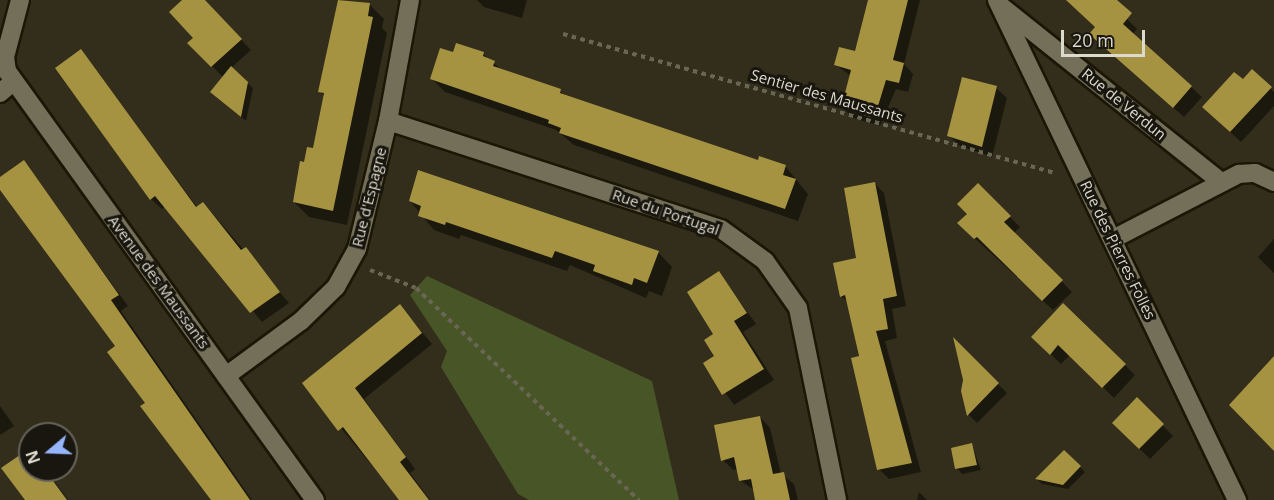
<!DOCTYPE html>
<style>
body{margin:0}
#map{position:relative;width:1274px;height:500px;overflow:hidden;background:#332e1b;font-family:"Open Sans",sans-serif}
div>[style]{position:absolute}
.green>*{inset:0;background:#485527}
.shadow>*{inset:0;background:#0007}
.building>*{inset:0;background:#a59342}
.path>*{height:4px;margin-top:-2px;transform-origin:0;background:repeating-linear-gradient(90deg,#6a6655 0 4.5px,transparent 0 9px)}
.roads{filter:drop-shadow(2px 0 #1b1605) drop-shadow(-2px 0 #1b1605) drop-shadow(0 2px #1b1605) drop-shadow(0 -2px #1b1605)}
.minor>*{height:18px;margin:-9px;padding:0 9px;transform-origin:9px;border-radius:9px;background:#736f59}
span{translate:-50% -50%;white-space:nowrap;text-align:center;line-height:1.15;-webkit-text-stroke:6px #18160e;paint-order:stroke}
.street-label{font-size:15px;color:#dcd9cd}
.north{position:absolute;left:18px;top:422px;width:60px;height:60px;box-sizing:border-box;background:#18160e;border:2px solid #66645a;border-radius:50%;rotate:251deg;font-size:16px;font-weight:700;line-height:24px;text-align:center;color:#dcd9cd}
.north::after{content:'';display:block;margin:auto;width:21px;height:27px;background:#95b6fd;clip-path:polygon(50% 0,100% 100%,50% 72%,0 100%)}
.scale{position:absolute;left:1061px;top:30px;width:84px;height:27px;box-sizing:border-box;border:3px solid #dcd9cd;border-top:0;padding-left:8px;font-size:18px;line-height:21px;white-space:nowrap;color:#dcd9cd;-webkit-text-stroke:4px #18160e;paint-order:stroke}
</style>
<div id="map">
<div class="green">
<i style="clip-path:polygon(427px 276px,652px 381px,679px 500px,529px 500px,518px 494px,441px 367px,447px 351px,410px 295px)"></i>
</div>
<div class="shadow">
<i style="clip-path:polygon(184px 0,203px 0,251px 50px,231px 68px,253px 88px,246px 121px,217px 97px,224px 78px,189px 43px,195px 38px)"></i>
<i style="clip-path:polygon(339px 0,369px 4px,384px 19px,382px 28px,387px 33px,347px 225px,309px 217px,294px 202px,305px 164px,314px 150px,325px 97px,320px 91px)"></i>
<i style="clip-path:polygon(477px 0,527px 0,522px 18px,484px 7px)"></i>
<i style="clip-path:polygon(870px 0,920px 0,904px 64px,913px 74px,908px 92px,896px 89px,880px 126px,853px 118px,843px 108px,851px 76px,836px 65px,856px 53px)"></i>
<i style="clip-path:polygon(1068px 0,1108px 0,1137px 29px,1133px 34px,1202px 97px,1184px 117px,1101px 44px,1097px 27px)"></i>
<i style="clip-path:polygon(81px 51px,197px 207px,203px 203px,213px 214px,289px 303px,262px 322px,165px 206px,162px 209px,151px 199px)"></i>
<i style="clip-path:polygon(454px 54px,483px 54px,502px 70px,560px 91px,567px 97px,759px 162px,785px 166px,808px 194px,798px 221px,574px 145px,556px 130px,445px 92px,432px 79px)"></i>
<i style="clip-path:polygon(1252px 71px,1274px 92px,1274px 106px,1241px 142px,1214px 117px)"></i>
<i style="clip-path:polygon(996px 88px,1007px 98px,992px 157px,960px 146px,949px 136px)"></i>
<i style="clip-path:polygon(24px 162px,128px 306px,121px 311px,252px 500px,212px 500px,147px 403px,117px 347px,0 185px,0 179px)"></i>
<i style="clip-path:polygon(874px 183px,884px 193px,906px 306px,892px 309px,897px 338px,885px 341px,921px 472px,889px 479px,879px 469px,849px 303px,841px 296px,858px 260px)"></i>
<i style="clip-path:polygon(978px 185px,1020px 227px,1014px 233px,1072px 292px,1053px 310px,970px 234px)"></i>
<i style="clip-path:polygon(410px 201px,658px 252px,672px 267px,662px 296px,649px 291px,646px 298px,570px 265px,567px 271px,461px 235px,459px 239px,434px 230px)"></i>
<i style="clip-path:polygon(1274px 239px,1274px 273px,1258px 257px)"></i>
<i style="clip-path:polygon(719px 273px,756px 324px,743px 332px,774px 380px,734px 405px,705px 364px,716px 357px)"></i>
<i style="clip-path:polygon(400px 306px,432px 344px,364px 399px,415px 469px,410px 473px,430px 500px,401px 500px,304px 384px)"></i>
<i style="clip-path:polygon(1033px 337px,1125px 365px,1135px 375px,1114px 398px,1070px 355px,1061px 364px)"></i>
<i style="clip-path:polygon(956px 342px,1007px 393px,977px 423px,969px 415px)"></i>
<i style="clip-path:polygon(1137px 399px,1173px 436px,1150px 459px,1114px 423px)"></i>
<i style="clip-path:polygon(0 406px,14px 426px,0 435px)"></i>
<i style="clip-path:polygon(760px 417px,770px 428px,781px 474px,794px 484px,798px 500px,756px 500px,754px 490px,741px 481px,738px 469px,733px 470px,723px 460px)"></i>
<i style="clip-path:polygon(972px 445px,981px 470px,962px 474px,957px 468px)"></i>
<i style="clip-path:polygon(30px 451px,30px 470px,46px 470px,68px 500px,27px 500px)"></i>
<i style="clip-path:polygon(1064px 452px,1085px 472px,1068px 489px,1042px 484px,1037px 479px)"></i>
<i style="clip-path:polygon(919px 492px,927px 500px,917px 500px)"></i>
</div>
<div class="building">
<i style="clip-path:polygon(182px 0,205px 0,242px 39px,211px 67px,187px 43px,193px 38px,169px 12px)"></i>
<i style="clip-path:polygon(338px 0,370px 3px,368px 16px,373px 17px,333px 211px,293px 202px,300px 161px,304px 162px,307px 147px,313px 148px,324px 93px,318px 92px)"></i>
<i style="clip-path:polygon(868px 0,908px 0,893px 60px,904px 63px,899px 83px,886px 80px,878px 106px,875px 105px,870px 117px,841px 108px,851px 70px,834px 65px,839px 47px,855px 51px)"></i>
<i style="clip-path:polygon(1066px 0,1117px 0,1132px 13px,1123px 24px,1192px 86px,1173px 108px,1089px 34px,1095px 27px)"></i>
<i style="clip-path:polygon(456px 43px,484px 52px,483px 56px,495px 61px,493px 66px,561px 89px,560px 93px,758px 160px,759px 156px,786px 165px,783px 175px,796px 179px,785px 209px,559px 133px,561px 128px,548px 123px,549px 120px,430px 79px,440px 48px,453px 52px)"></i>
<i style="clip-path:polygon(81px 49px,196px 207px,203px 202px,241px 250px,246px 247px,280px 292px,250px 313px,155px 196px,150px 200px,55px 68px)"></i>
<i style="clip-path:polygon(231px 66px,248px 82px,241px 117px,210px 92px)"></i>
<i style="clip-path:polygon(1252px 69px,1272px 87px,1230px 132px,1202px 107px,1234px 72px,1243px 79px)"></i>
<i style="clip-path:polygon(962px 77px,997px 86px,982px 147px,947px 136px)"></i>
<i style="clip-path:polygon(24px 160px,119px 295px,111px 300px,250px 500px,211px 500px,140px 406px,145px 403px,107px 352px,115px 346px,0 190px,0 177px)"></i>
<i style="clip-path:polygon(418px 170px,659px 251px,647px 283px,634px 278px,632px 285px,593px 271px,595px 265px,555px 251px,552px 258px,446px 222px,445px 225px,418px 216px,421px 206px,409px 201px)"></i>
<i style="clip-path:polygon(875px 182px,897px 296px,883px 299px,888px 329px,876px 331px,912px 463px,877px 470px,851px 358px,859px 356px,845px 295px,840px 297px,833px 263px,856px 258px,844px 188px)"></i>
<i style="clip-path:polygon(978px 183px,1011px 216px,1004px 222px,1063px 280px,1042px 301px,977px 237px,974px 239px,957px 223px,967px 214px,957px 204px)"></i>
<i style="clip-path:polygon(719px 271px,747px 313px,734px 321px,764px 369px,722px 395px,703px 363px,714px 356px,704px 340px,713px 334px,687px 292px)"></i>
<i style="clip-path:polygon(1063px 303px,1126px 364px,1102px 388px,1058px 345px,1050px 355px,1031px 337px)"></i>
<i style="clip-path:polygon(400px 304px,422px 333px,355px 388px,406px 457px,400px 462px,429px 500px,399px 500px,343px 427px,338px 431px,302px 383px)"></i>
<i style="clip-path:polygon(953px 337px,999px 383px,967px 416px,961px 391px,963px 380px)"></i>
<i style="clip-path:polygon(1274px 356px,1274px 451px,1229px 405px)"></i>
<i style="clip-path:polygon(1137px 397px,1164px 424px,1139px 449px,1112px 423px)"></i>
<i style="clip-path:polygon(760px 416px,773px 474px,784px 472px,790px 500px,755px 500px,751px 479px,739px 481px,734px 457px,721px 461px,714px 425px)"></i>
<i style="clip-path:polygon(972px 443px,977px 465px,955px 469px,951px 448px)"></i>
<i style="clip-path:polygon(30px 448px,30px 470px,45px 470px,67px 500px,25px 500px,1px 468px)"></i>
<i style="clip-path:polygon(1064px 450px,1081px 466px,1063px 485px,1035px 479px)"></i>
</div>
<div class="path">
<i style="left:563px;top:34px;width:511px;rotate:15.78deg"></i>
<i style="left:370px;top:270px;width:49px;rotate:21.4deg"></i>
<i style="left:416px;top:288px;width:308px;rotate:43.6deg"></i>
</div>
<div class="roads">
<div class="minor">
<i style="left:20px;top:0;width:59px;rotate:104.7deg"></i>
<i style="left:5px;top:57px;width:14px;rotate:82deg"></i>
<i style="left:7px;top:71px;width:528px;rotate:54.32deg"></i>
<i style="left:997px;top:0;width:555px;rotate:64.36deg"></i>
<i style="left:1002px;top:7px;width:280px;rotate:38.6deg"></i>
<i style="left:0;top:93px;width:18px;rotate:-41deg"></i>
<i style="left:388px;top:121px;width:350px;rotate:18deg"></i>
<i style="left:721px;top:229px;width:54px;rotate:36deg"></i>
<i style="left:765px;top:261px;width:57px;rotate:54.9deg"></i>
<i style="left:798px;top:308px;width:196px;rotate:78.5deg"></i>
<i style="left:1113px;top:239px;width:142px;rotate:-27.3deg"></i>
<i style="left:1239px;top:174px;width:16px;rotate:-4deg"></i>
<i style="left:1255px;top:173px;width:21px;rotate:25deg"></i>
<i style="left:226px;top:376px;width:93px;rotate:-36.3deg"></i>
<i style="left:301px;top:321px;width:49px;rotate:-44.2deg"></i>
<i style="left:336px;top:287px;width:43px;rotate:-61.1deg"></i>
<i style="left:357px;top:249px;width:132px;rotate:-76.4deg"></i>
<i style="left:388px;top:121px;width:123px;rotate:-79.7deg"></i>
</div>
</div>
<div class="street-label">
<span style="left:827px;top:96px;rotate:16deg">Sentier des Maussants</span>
<span style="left:1124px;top:104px;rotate:39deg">Rue de Verdun</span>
<span style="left:369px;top:197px;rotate:-76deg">Rue d'Espagne</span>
<span style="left:666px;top:212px;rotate:19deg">Rue du Portugal</span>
<span style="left:1118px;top:250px;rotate:64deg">Rue des Pierres Folles</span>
<span style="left:159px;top:282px;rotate:54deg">Avenue des Maussants</span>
</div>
<div class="north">N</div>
<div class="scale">20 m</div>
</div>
